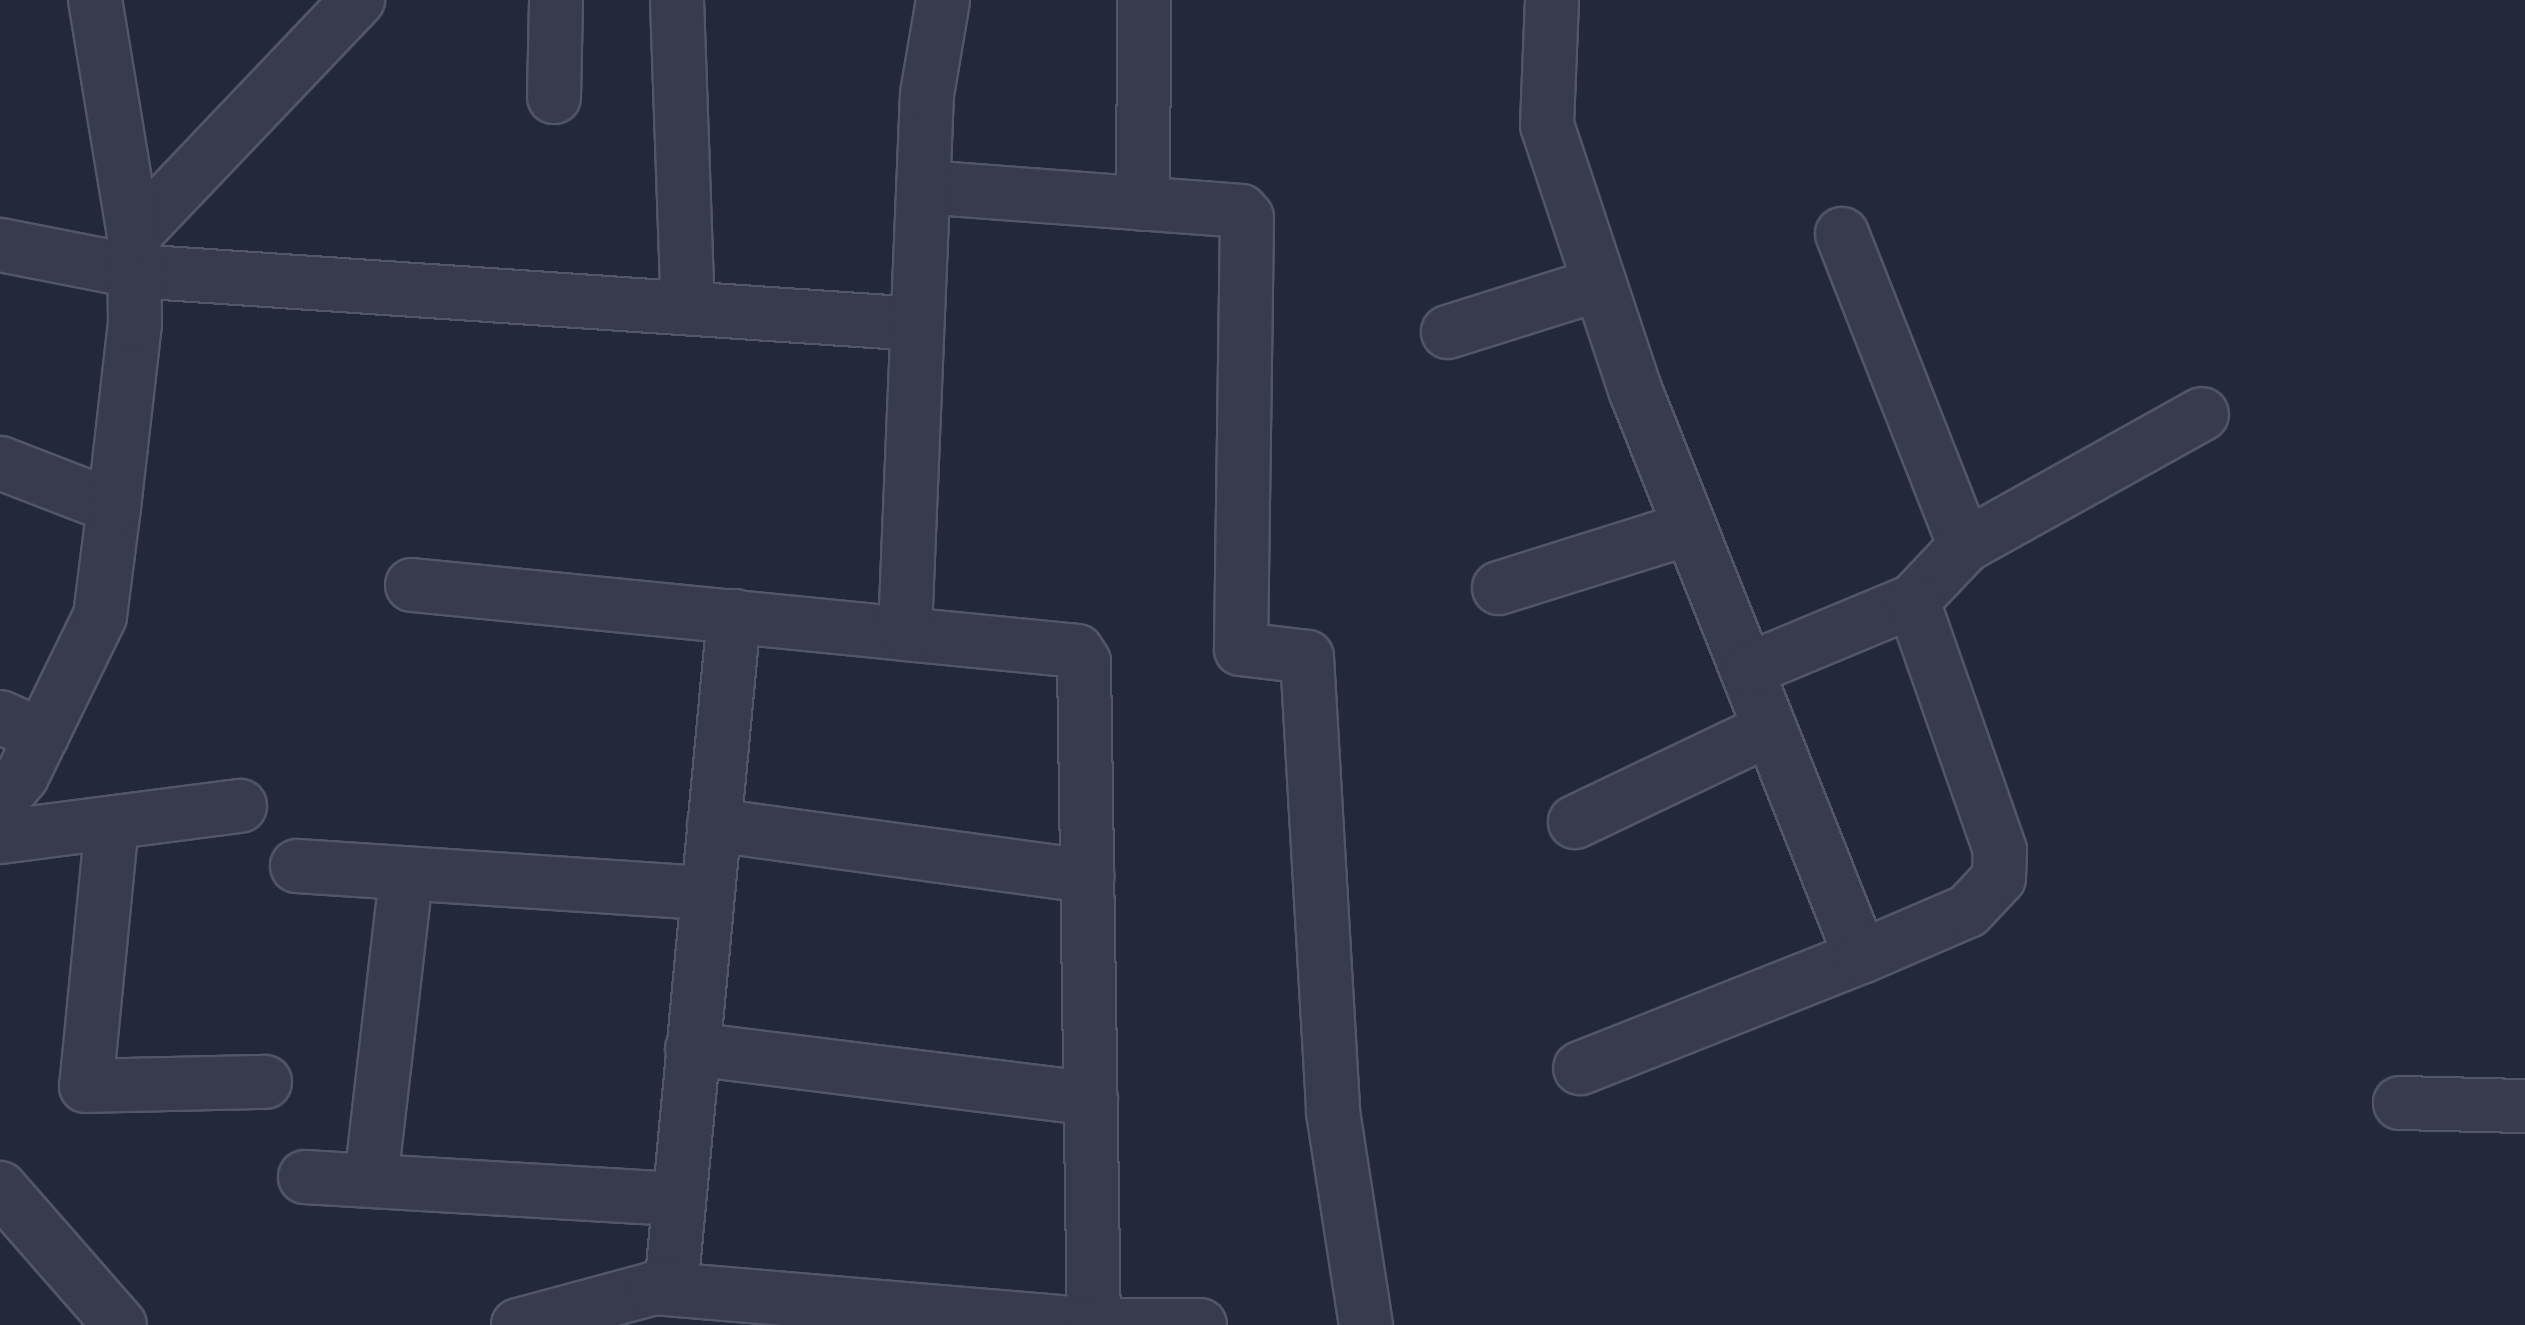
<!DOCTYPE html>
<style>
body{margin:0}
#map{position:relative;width:2525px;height:1325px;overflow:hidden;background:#23283b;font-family:Roboto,sans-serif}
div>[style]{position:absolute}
.roads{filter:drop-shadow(2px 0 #525667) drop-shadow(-2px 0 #525667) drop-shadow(0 2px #525667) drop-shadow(0 -2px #525667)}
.minor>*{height:52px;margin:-26px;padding:0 26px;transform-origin:26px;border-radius:26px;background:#373b4c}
span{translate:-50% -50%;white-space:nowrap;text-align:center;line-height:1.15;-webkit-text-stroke:8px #1c2031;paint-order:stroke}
</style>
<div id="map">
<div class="roads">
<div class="minor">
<i style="left:677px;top:0;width:308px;rotate:88deg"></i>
<i style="left:1552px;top:0;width:125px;rotate:92.3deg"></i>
<i style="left:1547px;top:125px;width:281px;rotate:71.6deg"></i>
<i style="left:1636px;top:392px;width:608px;rotate:68.29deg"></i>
<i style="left:1861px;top:957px;width:302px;rotate:158.4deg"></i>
<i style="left:554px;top:97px;width:97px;rotate:-88.8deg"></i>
<i style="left:923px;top:187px;width:319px;rotate:4.3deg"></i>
<i style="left:1241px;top:211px;width:9px;rotate:49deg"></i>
<i style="left:1247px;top:218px;width:431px;rotate:90.8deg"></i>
<i style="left:1241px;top:649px;width:66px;rotate:6.9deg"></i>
<i style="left:1307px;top:657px;width:456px;rotate:86.7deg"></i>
<i style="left:1333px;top:1112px;width:215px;rotate:81.2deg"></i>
<i style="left:1143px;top:204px;width:204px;rotate:-89.7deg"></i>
<i style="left:1842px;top:234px;width:335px;rotate:68.5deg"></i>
<i style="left:134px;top:235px;width:325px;rotate:-46.4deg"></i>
<i style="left:0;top:245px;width:136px;rotate:11deg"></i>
<i style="left:134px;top:271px;width:785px;rotate:3.87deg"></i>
<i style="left:1448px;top:332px;width:159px;rotate:-17.5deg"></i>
<i style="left:0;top:463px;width:122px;rotate:21.1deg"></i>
<i style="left:412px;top:585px;width:668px;rotate:5.67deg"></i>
<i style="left:1077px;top:651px;width:13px;rotate:58deg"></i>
<i style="left:1084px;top:662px;width:663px;rotate:89.14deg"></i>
<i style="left:1499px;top:588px;width:200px;rotate:-17.4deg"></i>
<i style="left:905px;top:632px;width:538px;rotate:-87.66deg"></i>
<i style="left:927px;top:94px;width:95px;rotate:-80.3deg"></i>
<i style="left:1747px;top:670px;width:180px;rotate:-22.6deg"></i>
<i style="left:1913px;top:601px;width:76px;rotate:-46.6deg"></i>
<i style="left:1965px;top:546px;width:271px;rotate:-29.1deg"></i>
<i style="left:0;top:717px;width:46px;rotate:24.3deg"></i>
<i style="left:0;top:802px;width:34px;rotate:-50deg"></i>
<i style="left:22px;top:776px;width:178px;rotate:-64deg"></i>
<i style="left:100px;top:616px;width:110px;rotate:-82.7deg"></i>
<i style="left:114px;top:507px;width:184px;rotate:-83.5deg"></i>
<i style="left:135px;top:324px;width:89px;rotate:-90.6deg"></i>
<i style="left:134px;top:235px;width:238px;rotate:-99.4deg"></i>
<i style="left:1575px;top:822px;width:216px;rotate:-25.5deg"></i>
<i style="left:112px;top:823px;width:264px;rotate:95.6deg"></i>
<i style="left:86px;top:1086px;width:179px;rotate:-1.3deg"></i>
<i style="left:714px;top:825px;width:377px;rotate:7.8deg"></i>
<i style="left:0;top:837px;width:242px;rotate:-7.4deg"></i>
<i style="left:297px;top:866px;width:411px;rotate:3.8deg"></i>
<i style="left:1861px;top:957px;width:116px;rotate:-23.3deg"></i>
<i style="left:1968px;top:911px;width:45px;rotate:-46.8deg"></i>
<i style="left:1999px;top:878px;width:28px;rotate:-88deg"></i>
<i style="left:2000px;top:850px;width:264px;rotate:-109.3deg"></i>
<i style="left:692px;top:1049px;width:402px;rotate:7.1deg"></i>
<i style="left:2400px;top:1103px;width:125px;rotate:1.4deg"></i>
<i style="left:305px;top:1177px;width:374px;rotate:3.4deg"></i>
<i style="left:371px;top:1180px;width:306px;rotate:-83.4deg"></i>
<i style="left:0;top:1188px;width:182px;rotate:48.8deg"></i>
<i style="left:671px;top:1289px;width:676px;rotate:-84.65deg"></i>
<i style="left:518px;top:1325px;width:142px;rotate:-15.1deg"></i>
<i style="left:655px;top:1288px;width:441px;rotate:4.8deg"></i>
<i style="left:1094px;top:1325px;width:106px"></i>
</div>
</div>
</div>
